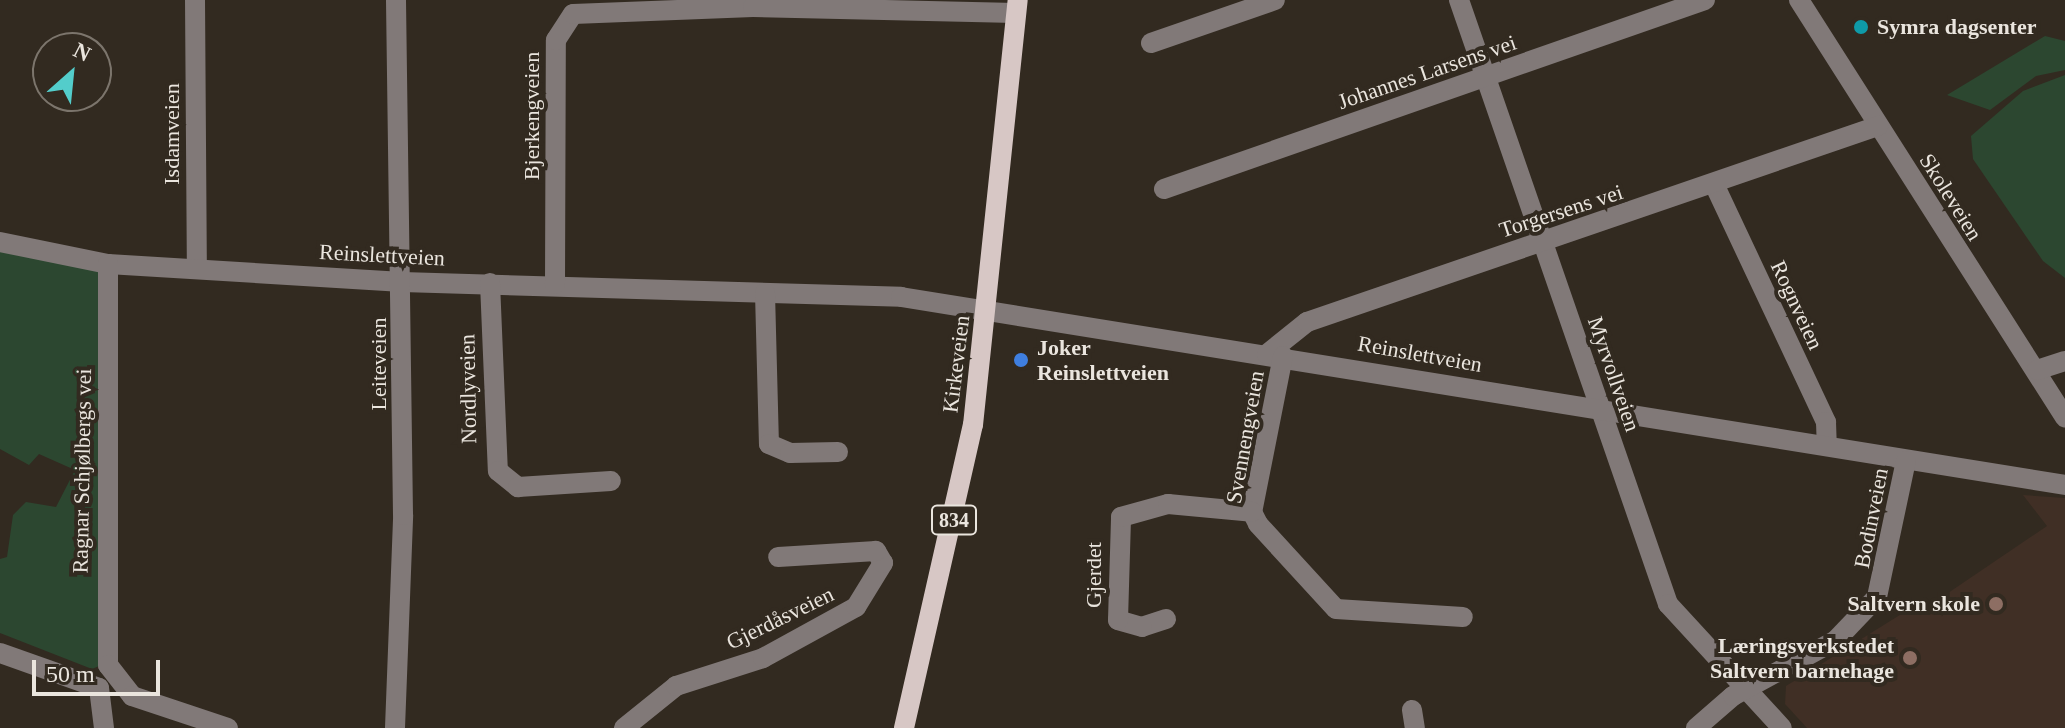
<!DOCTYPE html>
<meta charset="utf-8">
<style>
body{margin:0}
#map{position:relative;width:2065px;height:728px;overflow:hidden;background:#322a20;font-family:"Times New Roman",serif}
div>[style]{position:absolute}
.education>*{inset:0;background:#402f25}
.green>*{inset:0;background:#2c4730}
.minor>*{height:20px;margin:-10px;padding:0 10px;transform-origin:10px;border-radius:10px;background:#817978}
.major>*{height:20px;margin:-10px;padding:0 10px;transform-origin:10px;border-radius:10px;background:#d7c7c5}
.dots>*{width:22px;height:22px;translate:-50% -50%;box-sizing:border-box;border:4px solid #322a20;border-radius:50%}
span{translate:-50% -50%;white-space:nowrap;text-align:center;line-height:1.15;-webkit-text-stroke:8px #322a20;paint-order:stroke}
.shield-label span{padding:2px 6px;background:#322a20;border:2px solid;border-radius:6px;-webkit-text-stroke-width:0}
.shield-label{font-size:20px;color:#eae5de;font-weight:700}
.poi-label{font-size:22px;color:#eae5de;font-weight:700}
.left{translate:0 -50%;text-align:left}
.right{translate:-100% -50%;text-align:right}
.street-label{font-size:22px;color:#eae5de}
.north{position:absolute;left:32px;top:32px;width:80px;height:80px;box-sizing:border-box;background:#322a20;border:2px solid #7c756c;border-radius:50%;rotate:27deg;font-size:22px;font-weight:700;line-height:32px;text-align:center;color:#eae5de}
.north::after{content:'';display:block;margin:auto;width:28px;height:36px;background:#53cdcb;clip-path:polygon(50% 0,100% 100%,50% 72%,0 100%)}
.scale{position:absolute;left:32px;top:660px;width:128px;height:36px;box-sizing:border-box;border:4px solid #eae5de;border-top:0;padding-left:10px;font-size:24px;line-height:28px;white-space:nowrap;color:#eae5de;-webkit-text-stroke:6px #322a20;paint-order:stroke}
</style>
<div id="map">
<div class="education">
<i style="clip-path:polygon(2023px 495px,2065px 498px,2065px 728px,1807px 728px,1785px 704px,1786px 686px,1903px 613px,1920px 612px,2047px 526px)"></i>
</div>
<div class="green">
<i style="clip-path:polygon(2045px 36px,2065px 41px,2065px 70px,2036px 76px,1990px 110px,1947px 95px)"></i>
<i style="clip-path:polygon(2065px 75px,2065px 278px,2043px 261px,1973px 159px,1971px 136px,2023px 91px)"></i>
<i style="clip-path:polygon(0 251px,103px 269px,99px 666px,92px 669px,0 633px,0 559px,7px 557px,13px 515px,26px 502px,56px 507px,75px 470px,39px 454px,29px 465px,0 449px)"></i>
</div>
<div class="minor">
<i style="left:195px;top:0;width:269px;rotate:89.6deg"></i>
<i style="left:1459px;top:0;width:639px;rotate:70.91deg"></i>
<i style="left:1668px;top:604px;width:168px;rotate:47.4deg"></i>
<i style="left:1799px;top:0;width:495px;rotate:57.5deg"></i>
<i style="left:1151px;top:43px;width:131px;rotate:-19.1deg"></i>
<i style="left:1715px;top:186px;width:261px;rotate:64.8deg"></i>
<i style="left:1826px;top:422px;width:24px;rotate:88deg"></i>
<i style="left:1164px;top:189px;width:573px;rotate:-19.26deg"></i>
<i style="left:0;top:242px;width:110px;rotate:11.5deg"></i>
<i style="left:108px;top:264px;width:295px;rotate:3.5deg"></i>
<i style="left:402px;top:282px;width:499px;rotate:1.7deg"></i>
<i style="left:901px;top:297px;width:1179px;rotate:9.17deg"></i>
<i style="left:108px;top:264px;width:401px;rotate:90deg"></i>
<i style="left:108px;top:665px;width:39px;rotate:52deg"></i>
<i style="left:132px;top:696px;width:101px;rotate:18.4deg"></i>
<i style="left:490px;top:283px;width:188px;rotate:87.6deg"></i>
<i style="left:498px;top:471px;width:26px;rotate:39deg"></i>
<i style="left:518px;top:487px;width:93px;rotate:-3.7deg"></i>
<i style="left:555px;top:284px;width:244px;rotate:-89.8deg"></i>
<i style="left:556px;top:40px;width:31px;rotate:-57deg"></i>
<i style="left:573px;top:14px;width:180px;rotate:-2.2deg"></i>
<i style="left:753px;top:7px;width:263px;rotate:1.3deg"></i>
<i style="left:765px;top:293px;width:151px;rotate:88.5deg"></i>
<i style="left:769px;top:444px;width:23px;rotate:23deg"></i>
<i style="left:790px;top:453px;width:48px;rotate:-1.2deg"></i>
<i style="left:1267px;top:354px;width:51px;rotate:-38.7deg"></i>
<i style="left:1307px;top:322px;width:604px;rotate:-18.95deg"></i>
<i style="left:1283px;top:356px;width:159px;rotate:101.2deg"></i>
<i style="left:1252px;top:512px;width:13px;rotate:63deg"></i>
<i style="left:1258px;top:524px;width:115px;rotate:47.5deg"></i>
<i style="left:1336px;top:609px;width:127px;rotate:3.6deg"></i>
<i style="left:2037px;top:370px;width:29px;rotate:-18deg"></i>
<i style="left:1166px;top:619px;width:25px;rotate:162deg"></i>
<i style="left:1142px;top:627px;width:25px;rotate:-164deg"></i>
<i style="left:1118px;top:620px;width:103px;rotate:-88.3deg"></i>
<i style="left:1121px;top:517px;width:49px;rotate:-15.5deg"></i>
<i style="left:1168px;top:504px;width:84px;rotate:5.4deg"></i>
<i style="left:0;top:653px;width:105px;rotate:19.5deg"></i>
<i style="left:99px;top:688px;width:40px;rotate:82.9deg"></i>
<i style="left:1412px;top:710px;width:18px;rotate:81deg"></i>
<i style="left:395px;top:728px;width:213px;rotate:-87.8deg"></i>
<i style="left:403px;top:515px;width:515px;rotate:-90.78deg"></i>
<i style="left:624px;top:728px;width:67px;rotate:-38.9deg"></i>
<i style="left:676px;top:686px;width:91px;rotate:-17.8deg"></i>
<i style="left:763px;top:658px;width:106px;rotate:-28.7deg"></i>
<i style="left:856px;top:607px;width:52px;rotate:-58.5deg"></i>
<i style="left:883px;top:563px;width:14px;rotate:-120deg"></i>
<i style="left:876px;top:551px;width:98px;rotate:176.5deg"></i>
<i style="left:1696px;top:728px;width:49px;rotate:-40.9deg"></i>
<i style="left:1733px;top:696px;width:117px;rotate:-28.5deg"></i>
<i style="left:1836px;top:640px;width:59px;rotate:-46.4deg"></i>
<i style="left:1877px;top:597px;width:139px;rotate:-78deg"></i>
</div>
<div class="major">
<i style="left:904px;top:728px;width:311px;rotate:-77.2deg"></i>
<i style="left:973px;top:425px;width:427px;rotate:-84deg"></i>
</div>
<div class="dots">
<i style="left:1861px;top:27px;background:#0f9aa8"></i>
<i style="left:1021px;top:360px;background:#3f7fe0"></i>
<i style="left:1996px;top:604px;background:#8d6e63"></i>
<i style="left:1910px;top:658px;background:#8d6e63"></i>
</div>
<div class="shield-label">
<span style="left:954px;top:520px">834</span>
</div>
<div class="poi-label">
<span class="left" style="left:1877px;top:27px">Symra dagsenter</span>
<span class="left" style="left:1037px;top:360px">Joker<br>Reinslettveien</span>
<span class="right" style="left:1980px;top:604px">Saltvern skole</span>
<span class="right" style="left:1894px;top:658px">Læringsverkstedet<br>Saltvern barnehage</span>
</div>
<div class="street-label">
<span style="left:1427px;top:72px;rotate:-19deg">Johannes Larsens vei</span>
<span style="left:532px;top:116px;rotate:-90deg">Bjerkengveien</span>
<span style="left:172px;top:134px;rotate:-90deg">Isdamveien</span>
<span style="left:1951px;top:197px;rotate:58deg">Skoleveien</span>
<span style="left:1561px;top:211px;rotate:-18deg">Torgersens vei</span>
<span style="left:382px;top:255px;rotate:3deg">Reinslettveien</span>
<span style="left:1797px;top:305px;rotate:65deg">Rognveien</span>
<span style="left:1420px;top:354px;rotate:10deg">Reinslettveien</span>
<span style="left:379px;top:364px;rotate:-90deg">Leiteveien</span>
<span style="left:956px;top:364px;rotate:-83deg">Kirkeveien</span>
<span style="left:1614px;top:374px;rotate:71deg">Myrvollveien</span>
<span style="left:468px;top:389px;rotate:-91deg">Nordlyveien</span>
<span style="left:1245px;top:437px;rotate:-80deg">Svennengveien</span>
<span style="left:82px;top:471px;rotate:-89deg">Ragnar Schjølbergs vei</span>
<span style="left:1871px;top:518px;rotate:-79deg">Bodinveien</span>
<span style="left:1094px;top:575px;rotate:-90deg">Gjerdet</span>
<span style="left:780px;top:618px;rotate:-26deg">Gjerdåsveien</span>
</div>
<div class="north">N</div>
<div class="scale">50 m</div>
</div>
